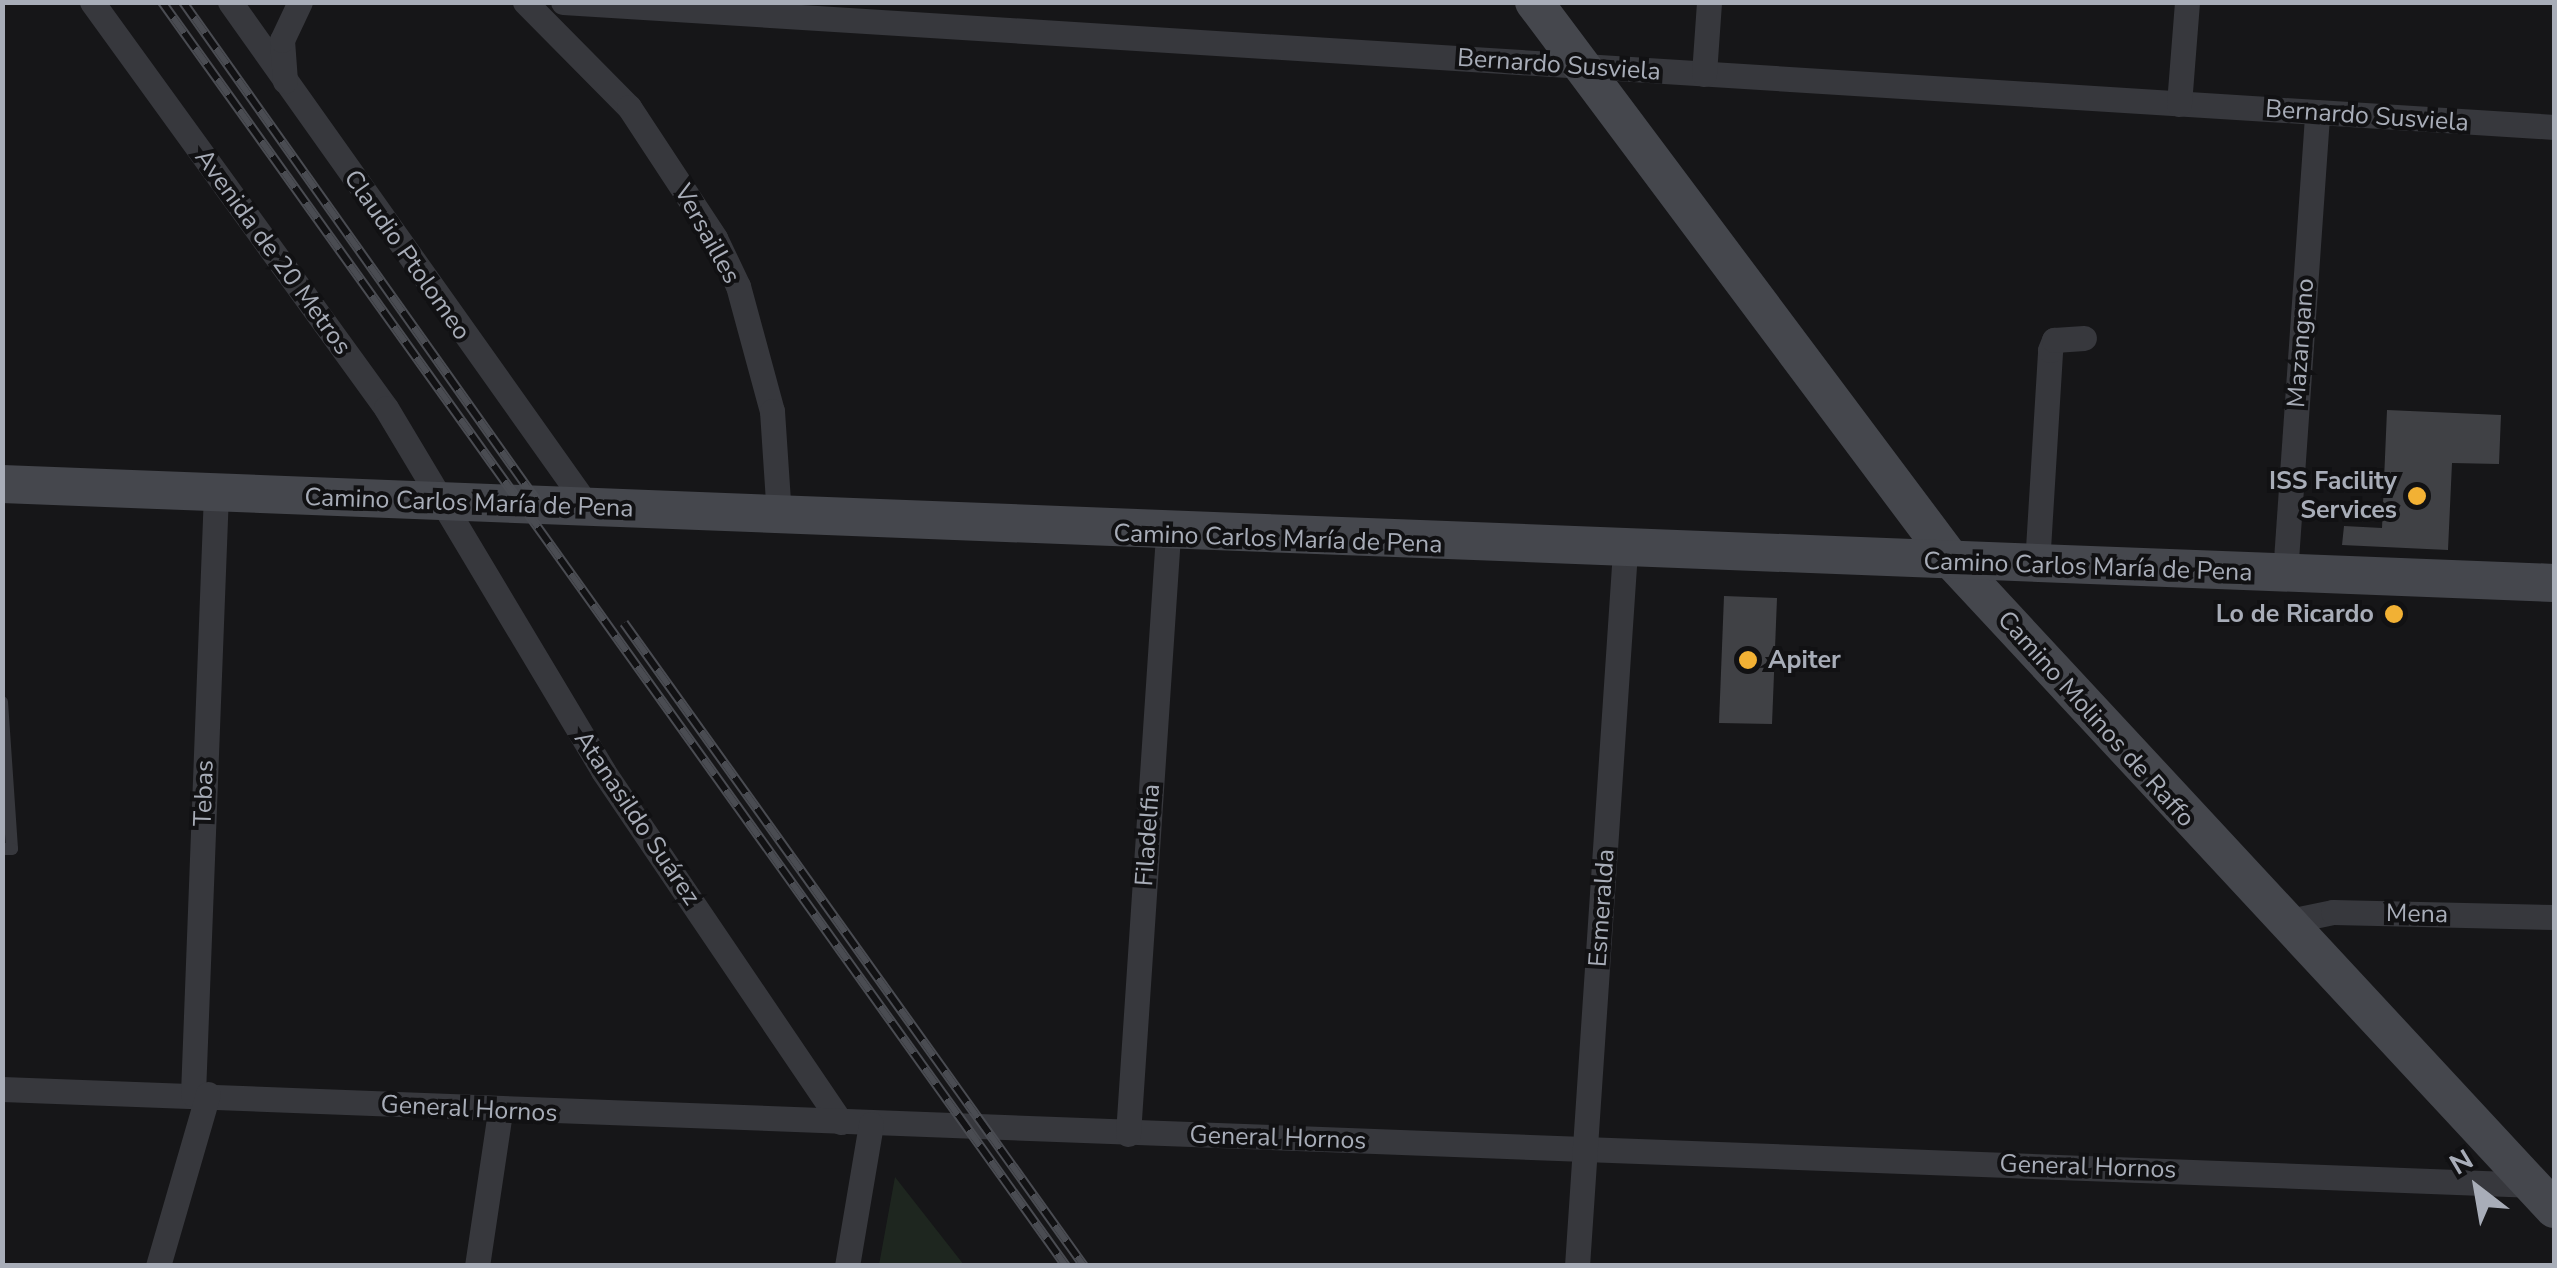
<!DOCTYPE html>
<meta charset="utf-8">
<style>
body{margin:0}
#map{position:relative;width:2557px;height:1268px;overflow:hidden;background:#161618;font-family:"Nunito Sans",sans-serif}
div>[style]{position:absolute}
.green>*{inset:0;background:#1e261f}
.building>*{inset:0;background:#404145}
.lane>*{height:12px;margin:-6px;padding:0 6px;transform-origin:6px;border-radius:6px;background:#37383d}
.street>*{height:25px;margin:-12.5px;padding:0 12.5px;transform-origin:12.5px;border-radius:12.5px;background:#37383d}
.secondary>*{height:38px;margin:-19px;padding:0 19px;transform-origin:19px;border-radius:19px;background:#45474d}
.rail>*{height:10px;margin-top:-5px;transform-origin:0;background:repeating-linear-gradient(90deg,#111113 0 19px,#4a4c52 0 38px);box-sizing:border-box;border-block:2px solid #4a4c52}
.dots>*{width:28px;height:28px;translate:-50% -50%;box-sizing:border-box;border:5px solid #111113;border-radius:50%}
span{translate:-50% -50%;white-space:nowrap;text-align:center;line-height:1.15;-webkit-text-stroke:8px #111113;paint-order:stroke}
.street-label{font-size:25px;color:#a8adb8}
.poi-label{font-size:25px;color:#a8adb8;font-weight:700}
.right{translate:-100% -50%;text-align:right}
.left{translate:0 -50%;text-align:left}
.frame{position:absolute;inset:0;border:5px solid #a8adb8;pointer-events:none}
.north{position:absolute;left:2427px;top:1138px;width:100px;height:100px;-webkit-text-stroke:8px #111113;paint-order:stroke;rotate:329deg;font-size:28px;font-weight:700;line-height:40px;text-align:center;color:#a8adb8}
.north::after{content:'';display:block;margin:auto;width:35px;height:45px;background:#a8adb8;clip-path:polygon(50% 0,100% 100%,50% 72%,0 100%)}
</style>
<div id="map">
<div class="green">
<i style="clip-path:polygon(895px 1177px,964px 1265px,879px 1265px)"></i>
</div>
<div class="building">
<i style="clip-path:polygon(2387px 410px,2501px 415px,2499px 464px,2452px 463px,2448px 550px,2342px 545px,2344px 526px,2382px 528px)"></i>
<i style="clip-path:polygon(1724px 596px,1777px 598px,1772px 724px,1719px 723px)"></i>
</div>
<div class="lane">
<i style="left:2px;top:702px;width:147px;rotate:86.1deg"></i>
<i style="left:12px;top:849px;width:10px;rotate:180deg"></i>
</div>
<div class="street">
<i style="left:92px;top:2px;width:501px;rotate:54.09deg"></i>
<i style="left:386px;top:408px;width:423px;rotate:59.1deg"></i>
<i style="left:603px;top:771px;width:424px;rotate:55.9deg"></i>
<i style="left:230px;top:2px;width:617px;rotate:54.64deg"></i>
<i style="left:525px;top:2px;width:148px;rotate:45.3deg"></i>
<i style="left:629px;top:107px;width:157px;rotate:56.7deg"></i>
<i style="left:715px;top:238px;width:53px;rotate:64.4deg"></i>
<i style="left:738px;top:286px;width:130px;rotate:74.8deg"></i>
<i style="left:772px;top:411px;width:106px;rotate:86.2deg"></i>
<i style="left:563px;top:2px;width:1995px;rotate:3.59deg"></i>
<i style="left:1704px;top:74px;width:72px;rotate:-86deg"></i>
<i style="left:285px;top:81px;width:41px;rotate:-94.2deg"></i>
<i style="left:282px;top:40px;width:42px;rotate:-64.7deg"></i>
<i style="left:2179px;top:104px;width:102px;rotate:-85.5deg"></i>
<i style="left:2037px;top:565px;width:215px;rotate:-86.5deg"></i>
<i style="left:2050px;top:350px;width:11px;rotate:-68deg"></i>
<i style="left:2054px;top:340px;width:30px;rotate:-4deg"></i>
<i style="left:2285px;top:574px;width:463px;rotate:-86deg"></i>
<i style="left:2280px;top:923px;width:54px;rotate:-11.7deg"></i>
<i style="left:2333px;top:912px;width:221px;rotate:1.3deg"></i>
<i style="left:2px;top:1089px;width:2535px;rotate:2.17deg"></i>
<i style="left:193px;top:1094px;width:601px;rotate:-87.81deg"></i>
<i style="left:1128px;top:1134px;width:600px;rotate:-86.18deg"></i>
<i style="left:158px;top:1266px;width:179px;rotate:-73.8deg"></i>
<i style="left:477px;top:1266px;width:156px;rotate:-81.5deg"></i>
<i style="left:847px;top:1266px;width:144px;rotate:-80.4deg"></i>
<i style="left:1577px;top:1266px;width:717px;rotate:-86.16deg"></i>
</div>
<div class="secondary">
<i style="left:1534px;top:2px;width:699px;rotate:53.2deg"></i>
<i style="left:1953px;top:562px;width:883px;rotate:47.11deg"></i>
<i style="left:2px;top:484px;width:2554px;rotate:2.22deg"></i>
</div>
<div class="rail">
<i style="left:162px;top:2px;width:1554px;rotate:54.43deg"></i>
<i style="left:183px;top:2px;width:612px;rotate:54.65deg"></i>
<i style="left:624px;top:623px;width:791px;rotate:54.42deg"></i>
</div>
<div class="dots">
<i style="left:2417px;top:496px;background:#f2b134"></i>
<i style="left:2394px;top:614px;background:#f2b134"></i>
<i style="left:1748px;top:660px;background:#f2b134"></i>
</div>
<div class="street-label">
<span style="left:1559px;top:65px;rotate:4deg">Bernardo Susviela</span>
<span style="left:2367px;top:116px;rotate:4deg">Bernardo Susviela</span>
<span style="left:707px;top:234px;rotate:61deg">Versailles</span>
<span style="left:273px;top:252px;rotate:54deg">Avenida de 20 Metros</span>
<span style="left:407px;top:255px;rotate:55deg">Claudio Ptolomeo</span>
<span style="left:2301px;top:343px;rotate:-86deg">Mazangano</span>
<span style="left:469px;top:503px;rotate:2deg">Camino Carlos María de Pena</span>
<span style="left:1278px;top:539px;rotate:2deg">Camino Carlos María de Pena</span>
<span style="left:2088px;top:567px;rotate:2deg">Camino Carlos María de Pena</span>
<span style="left:2096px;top:719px;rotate:48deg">Camino Molinos de Raffo</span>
<span style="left:204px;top:793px;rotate:-88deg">Tebas</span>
<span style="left:637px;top:818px;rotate:56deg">Atanasildo Suárez</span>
<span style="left:1148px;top:835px;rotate:-86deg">Filadelfia</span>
<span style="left:1602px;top:908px;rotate:-86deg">Esmeralda</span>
<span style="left:2417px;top:914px;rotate:1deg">Mena</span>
<span style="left:469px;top:1109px;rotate:3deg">General Hornos</span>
<span style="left:1278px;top:1138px;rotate:2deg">General Hornos</span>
<span style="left:2088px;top:1167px;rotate:2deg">General Hornos</span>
</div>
<div class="poi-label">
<span class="right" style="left:2397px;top:496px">ISS Facility<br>Services</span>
<span class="right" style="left:2374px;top:614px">Lo de Ricardo</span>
<span class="left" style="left:1768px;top:660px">Apiter</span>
</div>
<div class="frame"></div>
<div class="north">N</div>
</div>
